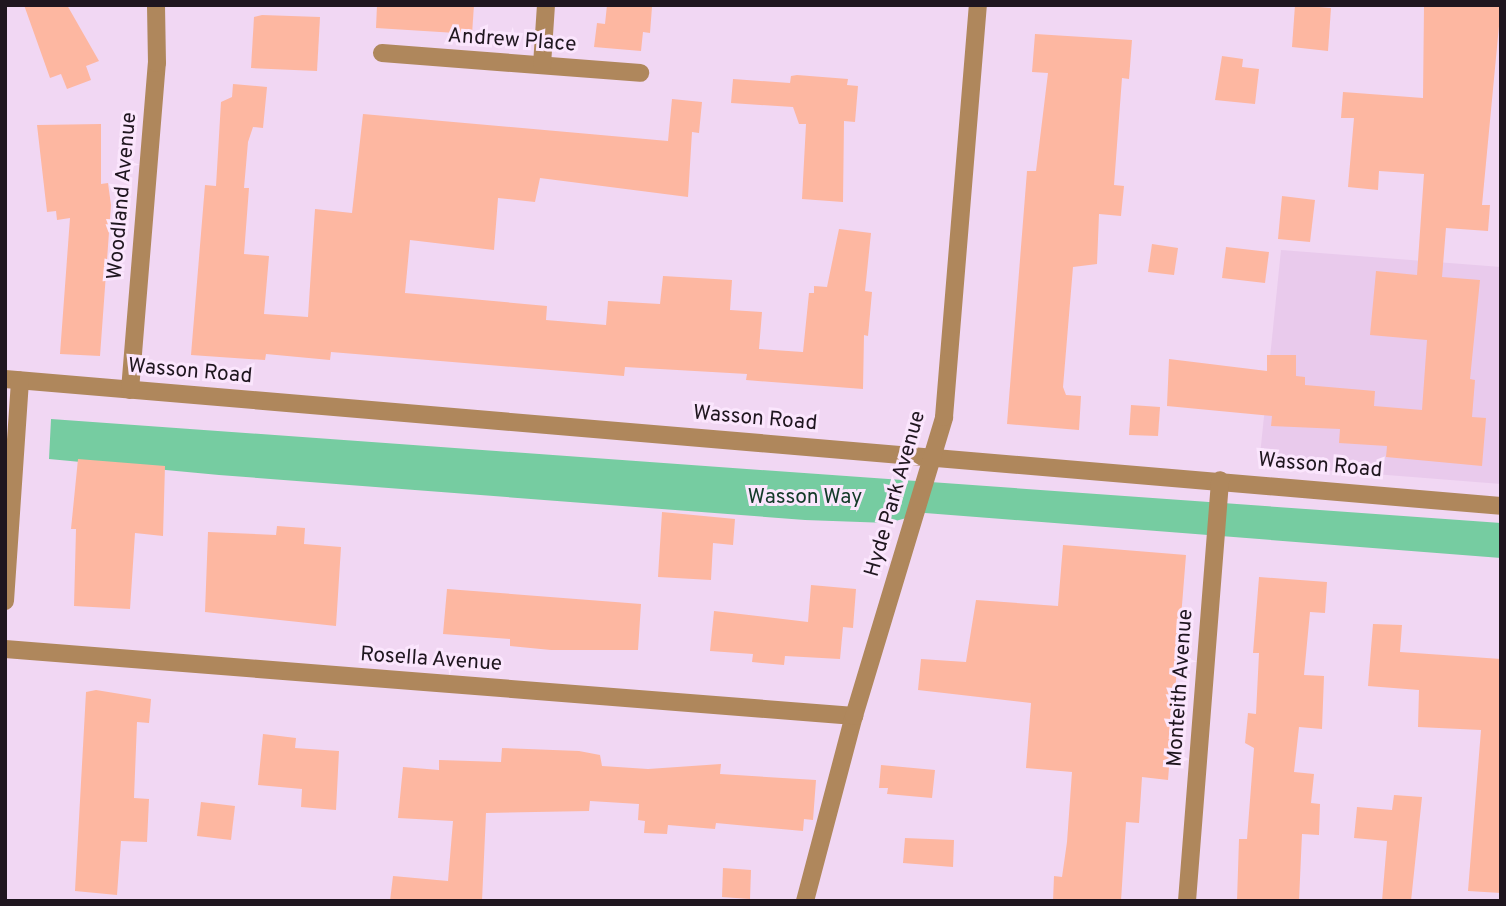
<!DOCTYPE html>
<style>
body{margin:0}
#map{position:relative;width:1506px;height:906px;overflow:hidden;background:#f1d7f3;font-family:Overpass,sans-serif}
div>[style]{position:absolute}
.built>*{inset:0;background:#e9caec}
.green>*{inset:0;background:#76cca1}
.building>*{inset:0;background:#fdb7a1}
.minor>*{height:18px;margin:-9px;padding:0 9px;transform-origin:9px;border-radius:9px;background:#af875c}
span{translate:-50% -50%;white-space:nowrap;text-align:center;line-height:1.15;-webkit-text-stroke:6px #fbe6fd;paint-order:stroke}
.street-label{font-size:21px;color:#1f161f}
.park-label{font-size:21px;color:#123a28}
.frame{position:absolute;inset:0;border:7px solid #1f161f;pointer-events:none}
</style>
<div id="map">
<div class="built">
<i style="clip-path:polygon(1281px 250px,1501px 267px,1501px 484px,1259px 465px)"></i>
</div>
<div class="green">
<i style="clip-path:polygon(51px 419px,1501px 523px,1501px 558px,925px 513px,888px 523px,805px 520px,219px 475px,49px 459px)"></i>
</div>
<div class="building">
<i style="clip-path:polygon(24px 5px,67px 5px,99px 61px,86px 66px,91px 80px,67px 89px,61px 74px,50px 78px)"></i>
<i style="clip-path:polygon(377px 5px,474px 5px,472px 34px,376px 28px)"></i>
<i style="clip-path:polygon(607px 5px,652px 7px,650px 33px,643px 32px,641px 51px,594px 47px,597px 23px,605px 24px)"></i>
<i style="clip-path:polygon(1295px 5px,1331px 8px,1328px 51px,1292px 47px)"></i>
<i style="clip-path:polygon(1424px 5px,1501px 5px,1482px 205px,1490px 205px,1488px 231px,1446px 228px,1442px 277px,1480px 280px,1470px 379px,1475px 380px,1472px 417px,1486px 418px,1482px 466px,1386px 457px,1387px 446px,1339px 443px,1340px 429px,1271px 426px,1272px 416px,1167px 406px,1169px 359px,1267px 371px,1267px 355px,1296px 355px,1296px 376px,1305px 377px,1305px 385px,1375px 391px,1374px 406px,1422px 410px,1427px 340px,1370px 335px,1376px 271px,1417px 275px,1424px 174px,1379px 171px,1378px 190px,1348px 187px,1354px 118px,1341px 118px,1343px 92px,1423px 98px)"></i>
<i style="clip-path:polygon(262px 15px,320px 17px,317px 71px,251px 68px,254px 17px)"></i>
<i style="clip-path:polygon(1035px 34px,1132px 40px,1129px 79px,1122px 78px,1114px 185px,1124px 186px,1121px 216px,1099px 214px,1097px 264px,1073px 267px,1063px 387px,1066px 395px,1081px 396px,1079px 430px,1007px 424px,1027px 171px,1036px 171px,1048px 73px,1032px 72px)"></i>
<i style="clip-path:polygon(1222px 56px,1243px 59px,1242px 67px,1259px 69px,1255px 104px,1215px 100px)"></i>
<i style="clip-path:polygon(797px 75px,848px 79px,847px 85px,858px 86px,855px 122px,844px 121px,843px 202px,802px 199px,806px 124px,799px 124px,793px 107px,731px 103px,733px 79px,790px 83px,791px 76px)"></i>
<i style="clip-path:polygon(233px 84px,267px 87px,263px 128px,253px 127px,248px 142px,244px 188px,249px 188px,244px 254px,269px 256px,264px 314px,308px 317px,315px 209px,352px 213px,363px 114px,668px 141px,672px 99px,702px 102px,699px 133px,692px 132px,688px 197px,540px 178px,535px 202px,498px 198px,494px 250px,410px 240px,405px 293px,547px 306px,546px 320px,606px 325px,608px 301px,660px 304px,663px 276px,732px 280px,730px 310px,762px 312px,759px 349px,803px 352px,809px 293px,814px 293px,814px 286px,827px 287px,839px 229px,871px 233px,865px 291px,872px 292px,868px 336px,864px 335px,863px 389px,746px 380px,747px 374px,625px 367px,624px 376px,331px 352px,330px 360px,266px 354px,265px 360px,191px 355px,205px 185px,216px 186px,221px 102px,232px 97px)"></i>
<i style="clip-path:polygon(101px 124px,101px 184px,108px 183px,111px 205px,100px 356px,60px 354px,70px 218px,57px 220px,56px 211px,47px 212px,37px 125px)"></i>
<i style="clip-path:polygon(1282px 196px,1315px 200px,1310px 242px,1278px 239px)"></i>
<i style="clip-path:polygon(1152px 244px,1178px 248px,1174px 275px,1148px 272px)"></i>
<i style="clip-path:polygon(1226px 247px,1269px 252px,1265px 283px,1222px 278px)"></i>
<i style="clip-path:polygon(1131px 405px,1160px 407px,1158px 436px,1129px 435px)"></i>
<i style="clip-path:polygon(78px 459px,165px 466px,163px 536px,135px 533px,130px 609px,74px 606px,76px 529px,71px 529px)"></i>
<i style="clip-path:polygon(662px 512px,735px 519px,733px 545px,713px 543px,711px 580px,658px 577px)"></i>
<i style="clip-path:polygon(277px 526px,305px 528px,304px 544px,341px 547px,336px 626px,205px 612px,208px 532px,276px 535px)"></i>
<i style="clip-path:polygon(1063px 545px,1186px 555px,1168px 780px,1142px 777px,1139px 823px,1126px 822px,1121px 901px,1053px 901px,1054px 876px,1062px 877px,1067px 842px,1072px 772px,1026px 768px,1031px 703px,918px 690px,921px 659px,966px 662px,976px 600px,1058px 606px)"></i>
<i style="clip-path:polygon(1259px 577px,1327px 582px,1325px 613px,1310px 612px,1304px 675px,1324px 676px,1322px 729px,1299px 727px,1294px 772px,1314px 774px,1311px 803px,1320px 804px,1319px 835px,1302px 834px,1299px 901px,1237px 901px,1239px 839px,1247px 839px,1254px 748px,1245px 743px,1248px 713px,1256px 714px,1259px 653px,1253px 653px)"></i>
<i style="clip-path:polygon(811px 585px,856px 589px,853px 628px,843px 627px,840px 659px,785px 656px,784px 665px,752px 662px,753px 654px,710px 651px,714px 611px,808px 622px)"></i>
<i style="clip-path:polygon(447px 589px,641px 604px,638px 650px,551px 650px,510px 646px,510px 639px,443px 634px)"></i>
<i style="clip-path:polygon(1373px 624px,1402px 625px,1400px 652px,1501px 659px,1501px 893px,1468px 891px,1481px 730px,1418px 727px,1419px 690px,1368px 686px)"></i>
<i style="clip-path:polygon(96px 690px,151px 699px,149px 723px,137px 722px,134px 798px,149px 799px,147px 842px,121px 841px,117px 895px,75px 891px,86px 692px)"></i>
<i style="clip-path:polygon(263px 734px,296px 738px,295px 748px,339px 751px,336px 810px,301px 807px,302px 789px,258px 785px)"></i>
<i style="clip-path:polygon(502px 748px,579px 751px,600px 755px,602px 766px,648px 769px,721px 764px,720px 774px,816px 780px,813px 820px,804px 819px,803px 831px,716px 823px,715px 829px,668px 825px,667px 834px,644px 833px,645px 821px,638px 820px,639px 804px,590px 801px,589px 811px,486px 813px,482px 901px,390px 901px,393px 876px,448px 881px,453px 821px,398px 818px,403px 767px,439px 770px,439px 760px,501px 762px)"></i>
<i style="clip-path:polygon(881px 765px,935px 770px,932px 798px,887px 794px,888px 788px,879px 788px)"></i>
<i style="clip-path:polygon(1394px 795px,1422px 797px,1411px 901px,1382px 901px,1387px 841px,1354px 838px,1357px 807px,1392px 810px)"></i>
<i style="clip-path:polygon(201px 802px,235px 806px,231px 840px,197px 836px)"></i>
<i style="clip-path:polygon(905px 838px,954px 840px,953px 867px,903px 863px)"></i>
<i style="clip-path:polygon(723px 868px,751px 870px,750px 899px,722px 897px)"></i>
</div>
<div class="minor">
<i style="left:382px;top:53px;width:259px;rotate:4.4deg"></i>
<i style="left:542px;top:65px;width:60px;rotate:-86.2deg"></i>
<i style="left:5px;top:379px;width:1501px;rotate:4.85deg"></i>
<i style="left:130px;top:390px;width:328px;rotate:-85.3deg"></i>
<i style="left:157px;top:63px;width:58px;rotate:-91deg"></i>
<i style="left:5px;top:601px;width:221px;rotate:-86.1deg"></i>
<i style="left:5px;top:649px;width:852px;rotate:4.51deg"></i>
<i style="left:805px;top:901px;width:191px;rotate:-75.2deg"></i>
<i style="left:854px;top:716px;width:312px;rotate:-73.2deg"></i>
<i style="left:944px;top:417px;width:413px;rotate:-85.3deg"></i>
<i style="left:1187px;top:901px;width:422px;rotate:-85.5deg"></i>
</div>
<div class="street-label">
<span style="left:512px;top:41px;rotate:4deg">Andrew Place</span>
<span style="left:123px;top:196px;rotate:-85deg">Woodland Avenue</span>
<span style="left:190px;top:372px;rotate:5deg">Wasson Road</span>
<span style="left:755px;top:419px;rotate:5deg">Wasson Road</span>
<span style="left:1320px;top:466px;rotate:5deg">Wasson Road</span>
<span style="left:896px;top:494px;rotate:-74deg">Hyde Park Avenue</span>
<span style="left:431px;top:660px;rotate:4deg">Rosella Avenue</span>
<span style="left:1181px;top:688px;rotate:-86deg">Monteith Avenue</span>
</div>
<div class="park-label">
<span style="left:805px;top:498px">Wasson Way</span>
</div>
<div class="frame"></div>
</div>
